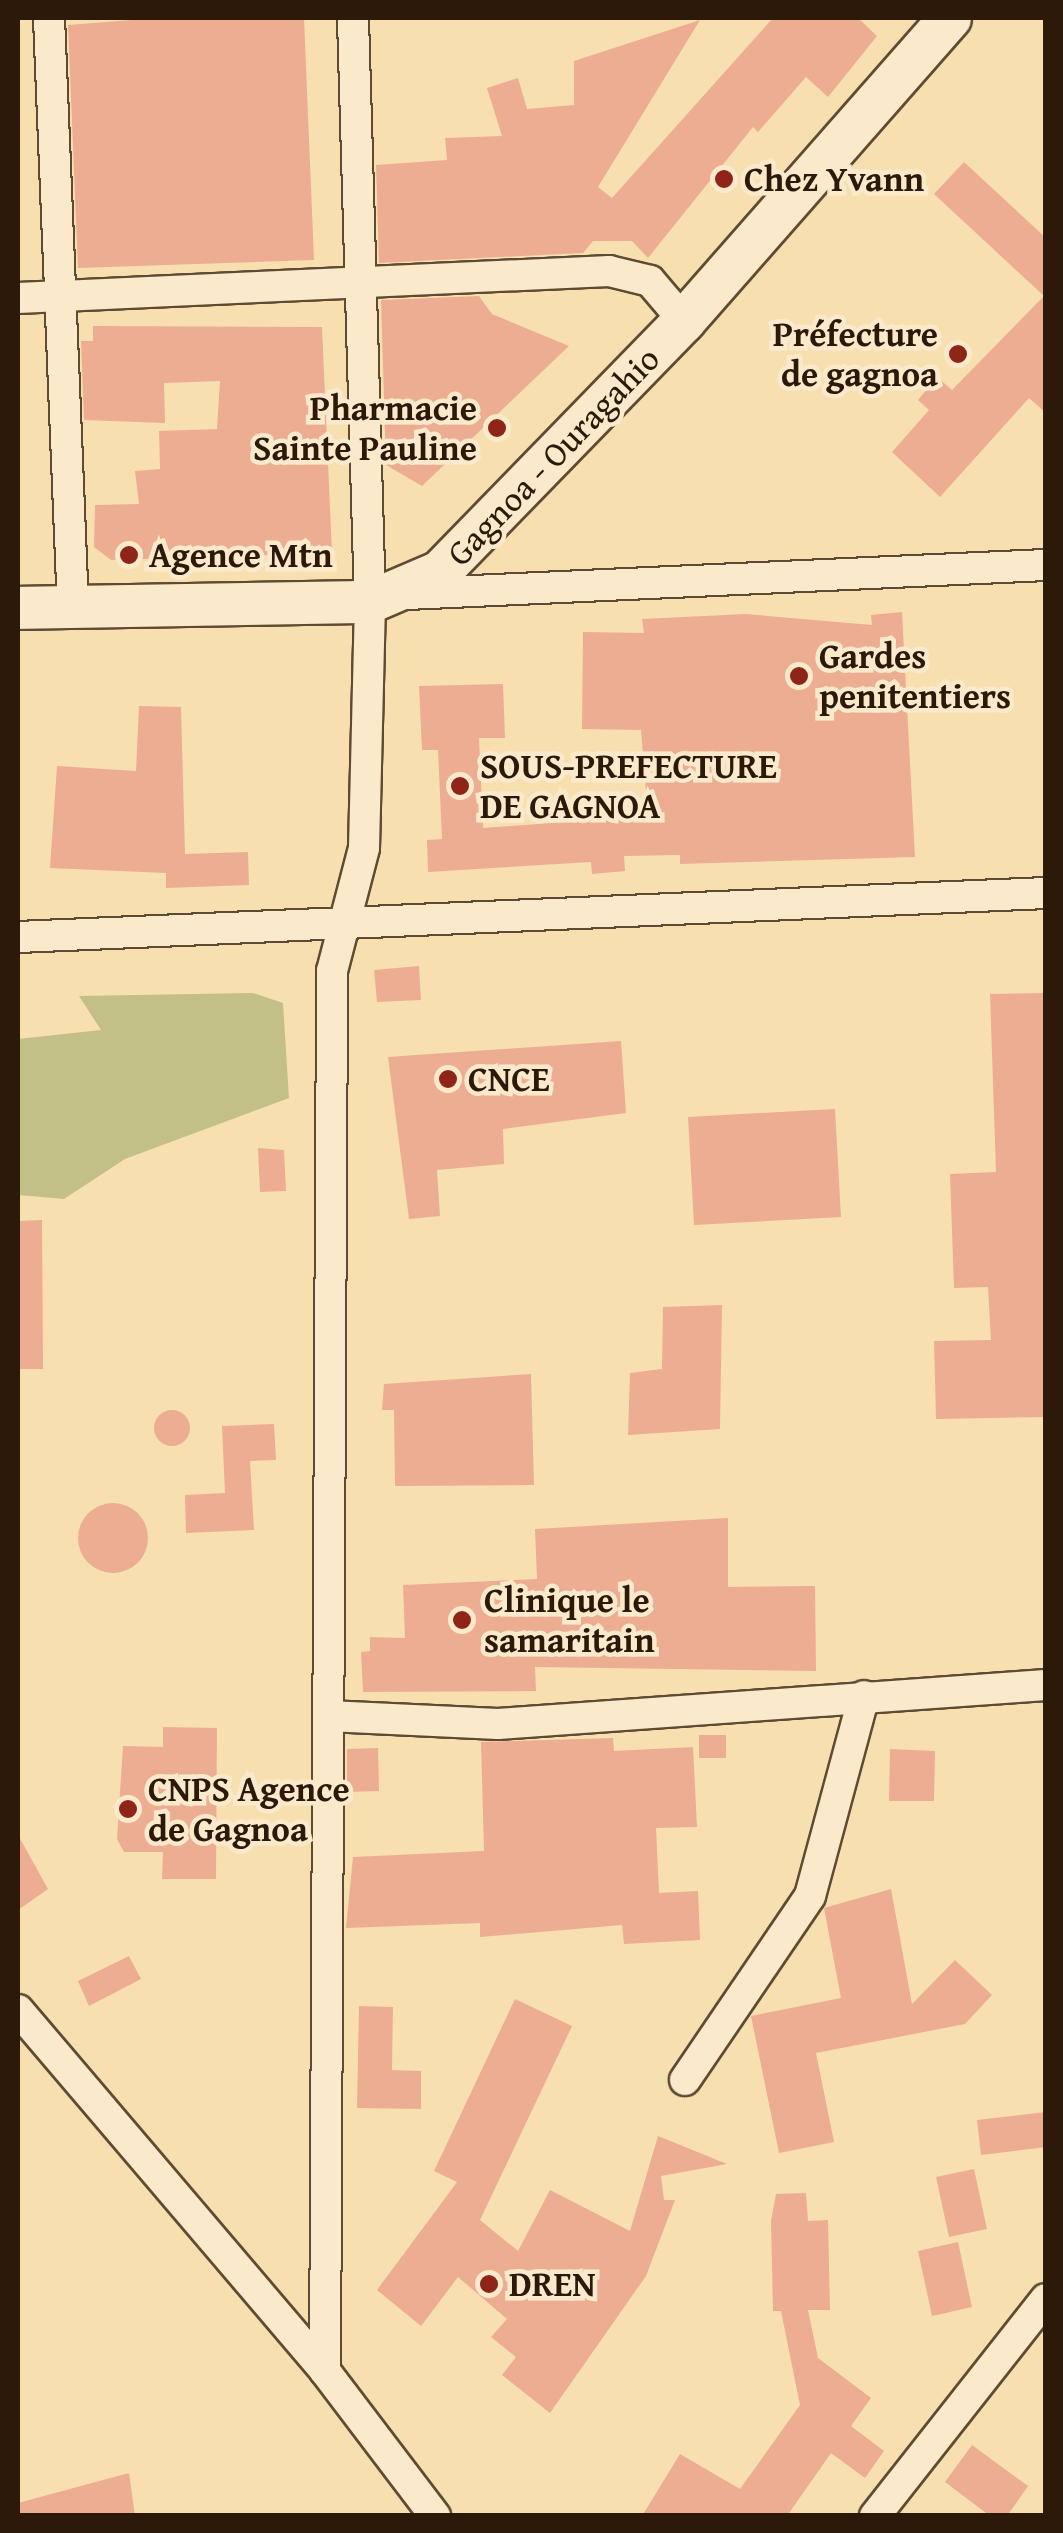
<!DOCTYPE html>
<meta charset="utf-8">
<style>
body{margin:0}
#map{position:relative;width:1063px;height:2533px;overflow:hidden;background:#f8dfaf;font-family:"Gentium Book Plus",serif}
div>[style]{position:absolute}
.green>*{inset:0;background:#c3c087}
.building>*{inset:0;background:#edad92}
.round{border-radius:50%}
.roads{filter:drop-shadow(2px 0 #5f4a33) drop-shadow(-2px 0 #5f4a33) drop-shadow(0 2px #5f4a33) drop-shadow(0 -2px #5f4a33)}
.street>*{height:30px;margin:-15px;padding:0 15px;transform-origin:15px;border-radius:15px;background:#faeacb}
.secondary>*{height:42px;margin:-21px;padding:0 21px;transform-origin:21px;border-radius:21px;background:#faeacb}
.dots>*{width:28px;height:28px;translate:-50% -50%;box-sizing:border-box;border:5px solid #faeacb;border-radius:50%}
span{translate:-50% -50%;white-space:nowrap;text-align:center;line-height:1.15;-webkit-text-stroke:9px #faeacb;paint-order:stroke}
.poi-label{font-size:35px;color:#2c190a;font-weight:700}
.left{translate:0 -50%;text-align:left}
.right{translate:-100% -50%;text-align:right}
.street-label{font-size:35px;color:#2c190a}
.frame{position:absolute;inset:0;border:20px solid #2c190a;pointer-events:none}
</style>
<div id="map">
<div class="green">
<i style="clip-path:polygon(253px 993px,283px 1003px,289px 1098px,125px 1159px,64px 1199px,18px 1195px,18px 1039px,101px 1030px,79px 996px)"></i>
</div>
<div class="building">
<i style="clip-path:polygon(157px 18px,304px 18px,314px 260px,78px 268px,68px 25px)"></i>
<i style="clip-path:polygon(773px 18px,858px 18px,877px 36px,828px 97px,806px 77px,758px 132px,753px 127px,648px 258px,632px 241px,593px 241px,583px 253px,379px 263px,376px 165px,447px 160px,445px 138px,502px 136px,487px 88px,518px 78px,527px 109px,574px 105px,574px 61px,700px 20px,598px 187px,612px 198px)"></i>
<i style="clip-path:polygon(964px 162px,1046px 238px,1046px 413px,1029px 398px,940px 497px,892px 452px,929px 410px,918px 400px,937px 377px,952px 390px,1044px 296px,934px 194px)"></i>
<i style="clip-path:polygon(479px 296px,492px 314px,569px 346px,422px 486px,386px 465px,381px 300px)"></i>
<i style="clip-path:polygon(93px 326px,322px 327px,332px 553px,111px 560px,94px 547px,95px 505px,139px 504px,135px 471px,160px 469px,159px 431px,217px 429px,220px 381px,164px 383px,165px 423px,84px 420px,81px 341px,93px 341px)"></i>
<i style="clip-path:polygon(902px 612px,915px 857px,680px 864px,680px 855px,624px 856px,625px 871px,592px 874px,591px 862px,428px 872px,427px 840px,442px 839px,438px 750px,422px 750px,419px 686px,503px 684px,505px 738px,479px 738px,483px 828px,648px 816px,641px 730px,582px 729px,583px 632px,644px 633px,642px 619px,746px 614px,872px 625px,871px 615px)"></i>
<i style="clip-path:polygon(139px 706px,181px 707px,185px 854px,248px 852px,249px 885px,166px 888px,166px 873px,50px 868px,57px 766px,136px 771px)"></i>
<i style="clip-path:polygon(419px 966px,421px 1000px,377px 1002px,374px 970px)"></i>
<i style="clip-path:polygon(1046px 993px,1046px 1417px,936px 1419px,934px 1341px,991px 1340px,988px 1287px,954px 1288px,950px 1174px,996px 1172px,990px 994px)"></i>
<i style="clip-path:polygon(621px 1041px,626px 1113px,503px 1129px,504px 1164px,437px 1170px,440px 1216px,409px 1219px,388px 1057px)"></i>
<i style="clip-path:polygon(835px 1109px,841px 1217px,694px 1225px,688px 1117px)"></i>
<i style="clip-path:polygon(258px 1148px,284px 1150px,286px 1191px,260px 1192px)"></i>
<i style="clip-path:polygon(42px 1220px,43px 1369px,18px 1369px,18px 1221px)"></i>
<i style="clip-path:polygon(722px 1305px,720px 1429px,628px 1435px,630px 1373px,662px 1369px,663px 1307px)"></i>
<i style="clip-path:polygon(531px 1374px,534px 1485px,395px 1486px,394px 1410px,382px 1410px,384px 1384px)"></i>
<i class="round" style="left:154px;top:1410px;width:36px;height:36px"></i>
<i style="clip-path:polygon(274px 1424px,276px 1460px,250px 1461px,254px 1530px,186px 1533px,185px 1495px,225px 1493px,222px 1426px)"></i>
<i class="round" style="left:78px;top:1503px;width:70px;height:70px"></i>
<i style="clip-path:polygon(728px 1518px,728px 1587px,815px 1586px,816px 1671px,535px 1667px,536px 1691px,363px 1692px,361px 1652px,370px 1651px,370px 1637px,405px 1638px,403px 1585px,537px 1579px,535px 1529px)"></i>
<i style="clip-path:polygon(163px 1727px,217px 1728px,216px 1879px,162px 1879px,163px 1852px,124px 1852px,117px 1839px,123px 1746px,163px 1747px)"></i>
<i style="clip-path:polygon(699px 1735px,726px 1735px,726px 1758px,699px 1758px)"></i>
<i style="clip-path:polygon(613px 1738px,614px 1751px,693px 1747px,697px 1827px,656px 1828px,659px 1893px,698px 1891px,700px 1940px,624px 1944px,622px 1925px,480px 1937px,480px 1923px,346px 1928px,353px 1857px,484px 1851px,481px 1742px)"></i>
<i style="clip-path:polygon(378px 1748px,379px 1791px,347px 1792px,347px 1749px)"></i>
<i style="clip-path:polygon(890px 1749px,935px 1751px,934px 1801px,889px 1801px)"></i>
<i style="clip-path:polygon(18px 1835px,48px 1889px,18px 1910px)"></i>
<i style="clip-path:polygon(891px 1889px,912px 2004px,955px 1960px,992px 1995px,965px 2024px,816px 2053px,834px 2142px,779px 2153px,751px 2016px,841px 1998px,824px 1908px)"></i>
<i style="clip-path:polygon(129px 1956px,141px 1979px,89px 2006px,78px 1981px)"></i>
<i style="clip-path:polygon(515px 1999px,572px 2026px,480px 2220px,518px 2251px,550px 2190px,630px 2231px,658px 2136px,727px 2164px,661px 2176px,664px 2200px,675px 2200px,646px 2276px,550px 2413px,502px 2375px,516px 2357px,491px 2337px,507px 2319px,458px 2277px,421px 2326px,377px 2290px,457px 2182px,434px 2171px)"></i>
<i style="clip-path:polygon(359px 2006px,393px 2007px,392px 2070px,421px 2071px,421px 2109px,357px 2108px)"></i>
<i style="clip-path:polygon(1046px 2112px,1046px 2147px,981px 2155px,977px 2120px)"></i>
<i style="clip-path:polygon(974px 2169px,987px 2229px,949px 2237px,936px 2177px)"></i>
<i style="clip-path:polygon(806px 2193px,808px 2221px,828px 2220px,830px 2310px,808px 2310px,818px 2358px,871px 2398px,851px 2426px,884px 2451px,865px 2478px,831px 2453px,787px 2516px,642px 2516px,680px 2454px,740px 2489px,800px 2405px,781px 2311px,773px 2311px,771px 2221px,776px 2194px)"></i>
<i style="clip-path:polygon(958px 2242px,972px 2307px,932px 2316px,918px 2251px)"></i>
<i style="clip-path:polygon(972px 2445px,1028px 2486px,1007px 2516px,990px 2516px,945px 2482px)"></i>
<i style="clip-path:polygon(129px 2473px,135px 2516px,18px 2516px,18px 2503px)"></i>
</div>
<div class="roads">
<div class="street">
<i style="left:49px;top:18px;width:589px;rotate:87.67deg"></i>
<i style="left:18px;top:298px;width:592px;rotate:-2.62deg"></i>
<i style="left:609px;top:271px;width:42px;rotate:13.7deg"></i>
<i style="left:650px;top:281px;width:52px;rotate:49.6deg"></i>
<i style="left:407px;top:594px;width:640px;rotate:-2.6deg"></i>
<i style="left:18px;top:937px;width:1029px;rotate:-2.45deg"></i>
<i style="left:328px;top:1716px;width:170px;rotate:2.7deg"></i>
<i style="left:498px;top:1724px;width:549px;rotate:-4.07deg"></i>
<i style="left:18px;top:2010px;width:474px;rotate:49.6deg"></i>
<i style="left:325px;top:2371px;width:182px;rotate:52.8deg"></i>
<i style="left:685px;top:2080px;width:222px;rotate:-55.8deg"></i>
<i style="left:810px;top:1896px;width:207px;rotate:-74.9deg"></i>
<i style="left:325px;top:2371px;width:1400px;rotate:-89.71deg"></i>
<i style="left:332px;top:971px;width:127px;rotate:-75.4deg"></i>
<i style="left:364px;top:848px;width:246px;rotate:-88.6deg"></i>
<i style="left:370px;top:602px;width:584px;rotate:-91.67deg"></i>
<i style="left:875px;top:2516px;width:276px;rotate:-51.8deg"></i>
</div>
<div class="secondary">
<i style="left:18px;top:608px;width:352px;rotate:-1deg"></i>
<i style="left:370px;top:602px;width:76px;rotate:-23.2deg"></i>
<i style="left:440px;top:572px;width:350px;rotate:-45.8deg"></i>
<i style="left:684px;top:321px;width:403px;rotate:-48.7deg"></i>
</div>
</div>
<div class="dots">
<i style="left:724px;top:179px;background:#8f2418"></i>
<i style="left:958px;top:354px;background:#8f2418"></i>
<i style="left:497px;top:428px;background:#8f2418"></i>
<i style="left:129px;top:555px;background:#8f2418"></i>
<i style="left:799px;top:676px;background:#8f2418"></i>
<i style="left:460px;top:786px;background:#8f2418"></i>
<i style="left:448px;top:1079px;background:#8f2418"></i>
<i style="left:462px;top:1620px;background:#8f2418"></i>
<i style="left:128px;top:1809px;background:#8f2418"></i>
<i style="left:489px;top:2284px;background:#8f2418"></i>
</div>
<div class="poi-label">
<span class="left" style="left:744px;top:179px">Chez Yvann</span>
<span class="right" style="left:938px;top:354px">Préfecture<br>de gagnoa</span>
<span class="right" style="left:477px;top:428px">Pharmacie<br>Sainte Pauline</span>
<span class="left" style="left:149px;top:555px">Agence Mtn</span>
<span class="left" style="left:819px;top:676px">Gardes<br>penitentiers</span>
<span class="left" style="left:480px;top:786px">SOUS-PREFECTURE<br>DE GAGNOA</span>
<span class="left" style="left:468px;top:1079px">CNCE</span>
<span class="left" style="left:484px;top:1620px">Clinique le<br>samaritain</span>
<span class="left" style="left:148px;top:1809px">CNPS Agence<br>de Gagnoa</span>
<span class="left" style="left:509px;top:2284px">DREN</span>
</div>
<div class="street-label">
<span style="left:553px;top:456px;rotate:-46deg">Gagnoa - Ouragahio</span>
</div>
<div class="frame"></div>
</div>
